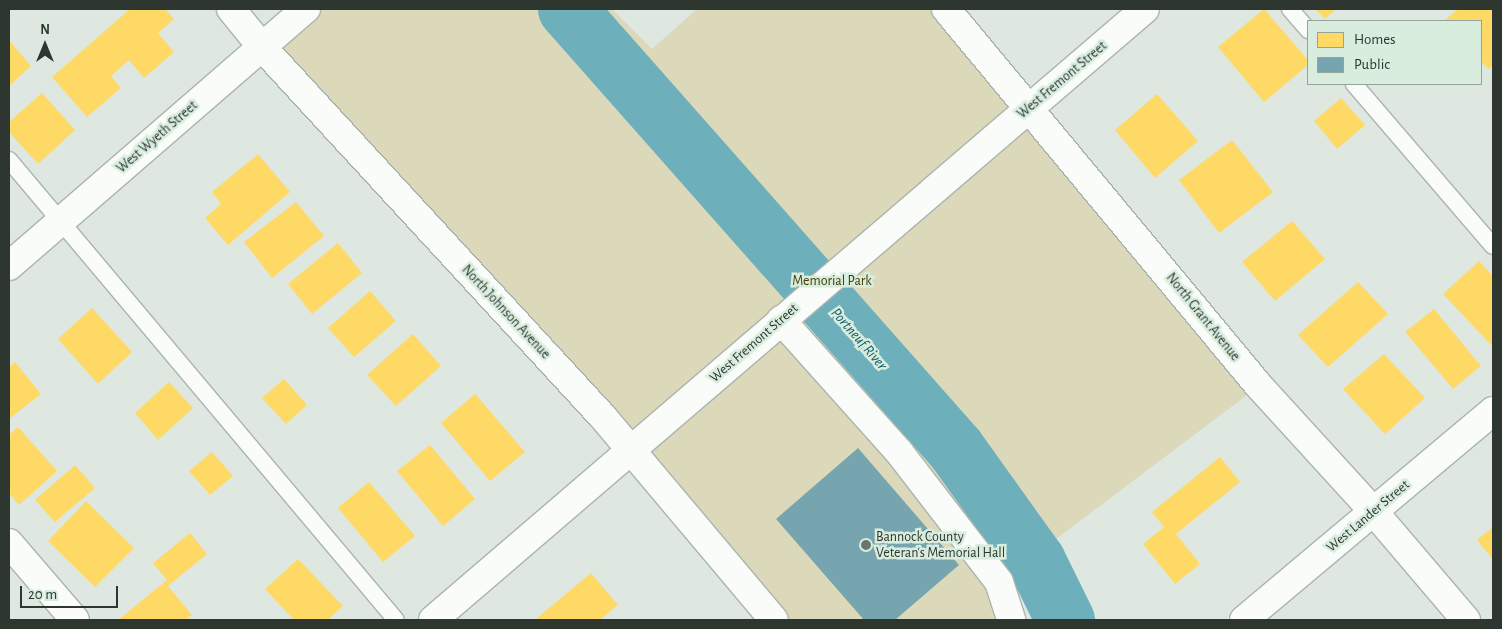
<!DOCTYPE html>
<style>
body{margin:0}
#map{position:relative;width:1502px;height:629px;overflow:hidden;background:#dee8e1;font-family:"Alegreya Sans",sans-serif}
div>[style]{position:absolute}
.green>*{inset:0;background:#dcd9bb}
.homes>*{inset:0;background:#ffd966}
.public>*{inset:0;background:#76a5af}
.river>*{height:59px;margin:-29.5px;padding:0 29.5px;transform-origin:29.5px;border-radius:29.5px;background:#6db0bc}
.roads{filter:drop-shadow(1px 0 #acb4af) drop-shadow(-1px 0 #acb4af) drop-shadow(0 1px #acb4af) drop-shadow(0 -1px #acb4af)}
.lane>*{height:16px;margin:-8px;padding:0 8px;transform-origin:8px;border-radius:8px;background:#fafcfa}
.street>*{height:28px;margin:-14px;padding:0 14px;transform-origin:14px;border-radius:14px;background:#fafcfa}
.secondary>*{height:28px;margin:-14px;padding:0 14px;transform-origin:14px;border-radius:14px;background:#fafcfa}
.dots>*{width:14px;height:14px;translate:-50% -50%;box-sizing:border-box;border:2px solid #d9eddf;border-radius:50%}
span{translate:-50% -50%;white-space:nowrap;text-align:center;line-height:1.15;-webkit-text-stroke:5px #d9eddf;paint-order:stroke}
.street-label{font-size:14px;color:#2e3630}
.park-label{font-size:14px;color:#493b03}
.poi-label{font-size:14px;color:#2e3630}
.left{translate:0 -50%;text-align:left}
.water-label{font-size:15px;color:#145d6c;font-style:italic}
.frame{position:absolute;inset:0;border:10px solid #2e3630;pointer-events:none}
.legend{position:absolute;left:1307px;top:20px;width:175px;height:65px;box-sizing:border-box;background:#d9eddf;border:1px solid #95a499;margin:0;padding:6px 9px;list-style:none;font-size:15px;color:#2e3630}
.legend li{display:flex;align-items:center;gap:10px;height:25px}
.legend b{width:25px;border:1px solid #95a499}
.north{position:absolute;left:20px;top:20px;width:50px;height:50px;-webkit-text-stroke:4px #d9eddf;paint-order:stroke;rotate:0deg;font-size:14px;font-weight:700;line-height:20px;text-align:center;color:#2e3630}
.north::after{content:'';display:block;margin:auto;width:18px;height:22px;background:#2e3630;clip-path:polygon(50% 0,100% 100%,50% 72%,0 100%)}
.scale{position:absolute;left:20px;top:586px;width:98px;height:22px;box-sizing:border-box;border:2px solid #2e3630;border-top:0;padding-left:6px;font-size:15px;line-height:18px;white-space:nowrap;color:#2e3630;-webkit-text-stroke:4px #d9eddf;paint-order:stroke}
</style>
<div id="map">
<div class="green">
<i style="clip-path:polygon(306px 9px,612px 9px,652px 49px,697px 9px,946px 9px,1259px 386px,999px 582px,1011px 620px,774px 620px,262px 47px)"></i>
</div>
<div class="homes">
<i style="clip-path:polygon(130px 9px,165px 9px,174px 19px,158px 33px,174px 52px,144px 78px,129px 60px,111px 76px,121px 88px,87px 117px,52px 77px)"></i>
<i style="clip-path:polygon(1264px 9px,1308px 60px,1308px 65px,1264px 102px,1218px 47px)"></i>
<i style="clip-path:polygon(1315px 9px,1336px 9px,1325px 19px)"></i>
<i style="clip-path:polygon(1458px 9px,1493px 9px,1493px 65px,1488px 69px,1481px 61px,1481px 21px,1445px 20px)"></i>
<i style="clip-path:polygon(9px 40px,31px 66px,9px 86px)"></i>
<i style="clip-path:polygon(42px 93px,75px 130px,38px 164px,9px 132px,9px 122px)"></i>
<i style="clip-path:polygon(1157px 94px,1198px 141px,1155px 178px,1115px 130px)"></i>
<i style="clip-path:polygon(1341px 98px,1365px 125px,1337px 149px,1314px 121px)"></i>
<i style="clip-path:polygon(1232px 140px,1273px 192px,1219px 233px,1179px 180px)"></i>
<i style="clip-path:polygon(258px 154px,290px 192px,228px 245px,205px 218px,221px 204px,212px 192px)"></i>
<i style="clip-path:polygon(296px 202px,324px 236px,272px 278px,244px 242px)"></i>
<i style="clip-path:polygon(1292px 221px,1325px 259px,1275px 301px,1242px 262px)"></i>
<i style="clip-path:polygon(338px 243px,362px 273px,312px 314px,288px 284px)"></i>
<i style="clip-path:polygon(1479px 261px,1493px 276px,1493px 347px,1443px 294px)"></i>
<i style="clip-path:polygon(1358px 282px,1388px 314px,1328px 367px,1298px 335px)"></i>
<i style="clip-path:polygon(370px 291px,396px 321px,354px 357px,328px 328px)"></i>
<i style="clip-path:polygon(92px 308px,132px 352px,98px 384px,58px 339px)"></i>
<i style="clip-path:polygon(1434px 309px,1481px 366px,1453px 389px,1405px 332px)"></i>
<i style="clip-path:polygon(413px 334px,441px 366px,396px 406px,367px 375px)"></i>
<i style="clip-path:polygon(1384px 354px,1425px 398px,1385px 434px,1343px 389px)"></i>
<i style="clip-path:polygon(15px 362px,41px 394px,9px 419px,9px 367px)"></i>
<i style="clip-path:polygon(284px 379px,307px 405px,286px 424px,262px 398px)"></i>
<i style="clip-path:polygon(169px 382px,193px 408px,158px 440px,135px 413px)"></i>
<i style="clip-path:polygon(475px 394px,525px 452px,490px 481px,441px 423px)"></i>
<i style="clip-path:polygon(18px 427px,57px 471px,19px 505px,9px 493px,9px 435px)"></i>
<i style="clip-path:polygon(430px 445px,475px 499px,443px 526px,397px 471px)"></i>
<i style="clip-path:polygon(212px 452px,233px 476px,210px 495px,189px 471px)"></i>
<i style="clip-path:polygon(1220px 457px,1240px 482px,1176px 534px,1200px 564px,1175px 584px,1143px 544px,1164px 527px,1152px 512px)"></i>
<i style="clip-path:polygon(75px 465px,95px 488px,55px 522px,35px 500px)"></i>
<i style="clip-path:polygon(369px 482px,415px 536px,383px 562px,338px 508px)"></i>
<i style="clip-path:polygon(86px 501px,134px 548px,95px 587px,48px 541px)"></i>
<i style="clip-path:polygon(1493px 527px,1493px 560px,1477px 540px)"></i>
<i style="clip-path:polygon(190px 533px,207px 554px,168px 586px,192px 615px,185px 620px,118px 620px,167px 580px,153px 563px)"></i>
<i style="clip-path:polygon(298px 559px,343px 606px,328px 620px,294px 620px,265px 589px)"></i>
<i style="clip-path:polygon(591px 573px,618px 605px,600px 620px,539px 620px,537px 618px)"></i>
</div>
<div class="public">
<i style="clip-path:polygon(858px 448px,959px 565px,895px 620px,864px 620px,776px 519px)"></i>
</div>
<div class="river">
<i style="left:567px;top:9px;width:586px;rotate:48.53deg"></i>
<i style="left:955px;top:448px;width:139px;rotate:54.4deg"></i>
<i style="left:1036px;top:561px;width:66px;rotate:63.8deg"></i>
</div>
<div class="roads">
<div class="lane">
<i style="left:1290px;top:9px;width:28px;rotate:49deg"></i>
<i style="left:1354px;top:84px;width:213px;rotate:49.4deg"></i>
<i style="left:9px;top:160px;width:601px;rotate:49.93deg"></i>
</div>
<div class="street">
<i style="left:231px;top:9px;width:49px;rotate:50.8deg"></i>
<i style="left:262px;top:47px;width:503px;rotate:47.34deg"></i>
<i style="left:603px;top:417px;width:265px;rotate:49.9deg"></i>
<i style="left:946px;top:9px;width:490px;rotate:50.3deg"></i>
<i style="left:1259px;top:386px;width:171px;rotate:47.6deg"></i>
<i style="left:1374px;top:512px;width:142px;rotate:49.6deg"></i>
<i style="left:9px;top:266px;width:393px;rotate:-40.9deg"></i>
<i style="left:781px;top:320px;width:177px;rotate:48.2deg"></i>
<i style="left:899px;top:452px;width:164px;rotate:52.4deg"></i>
<i style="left:999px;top:582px;width:40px;rotate:72deg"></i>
<i style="left:9px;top:543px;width:101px;rotate:49.4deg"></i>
<i style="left:1244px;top:620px;width:325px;rotate:-40deg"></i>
</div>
<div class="secondary">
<i style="left:433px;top:620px;width:938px;rotate:-40.63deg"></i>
</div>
</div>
<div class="dots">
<i style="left:866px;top:545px;background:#6c746e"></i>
</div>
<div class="street-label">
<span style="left:1062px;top:80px;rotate:-40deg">West Fremont Street</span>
<span style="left:157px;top:137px;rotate:-41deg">West Wyeth Street</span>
<span style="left:506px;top:312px;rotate:47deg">North Johnson Avenue</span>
<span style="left:1203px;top:317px;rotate:51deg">North Grant Avenue</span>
<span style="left:754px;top:343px;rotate:-41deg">West Fremont Street</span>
<span style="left:1368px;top:516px;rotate:-40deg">West Lander Street</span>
</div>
<div class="park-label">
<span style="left:832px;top:281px">Memorial Park</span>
</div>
<div class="poi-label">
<span class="left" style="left:876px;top:545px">Bannock County<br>Veteran's Memorial Hall</span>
</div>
<div class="water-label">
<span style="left:859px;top:339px;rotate:49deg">Portneuf River</span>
</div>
<div class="frame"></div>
<ul class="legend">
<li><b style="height:14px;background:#ffd966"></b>Homes</li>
<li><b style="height:14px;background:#76a5af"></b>Public</li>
</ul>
<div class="north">N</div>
<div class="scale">20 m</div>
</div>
